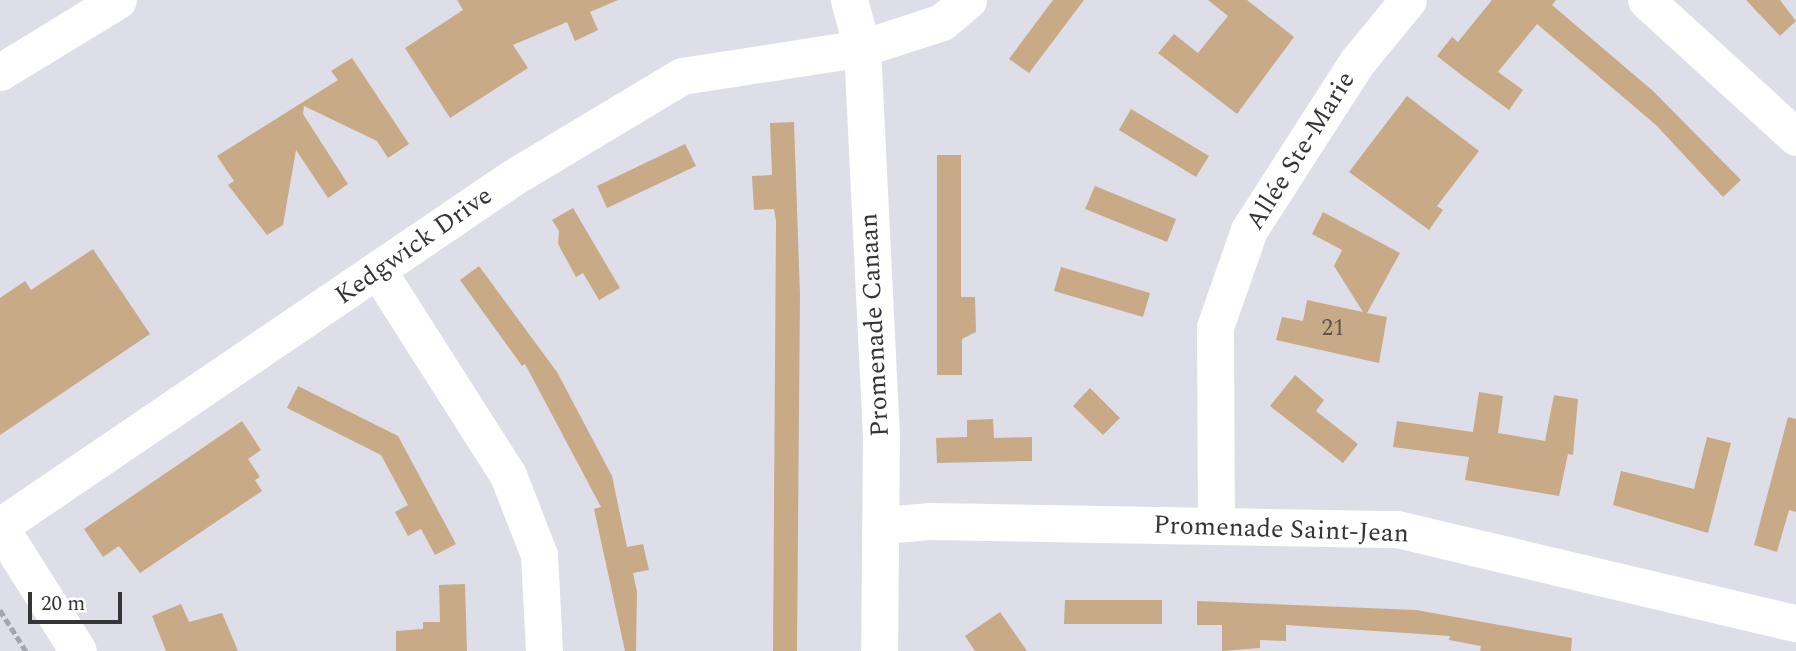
<!DOCTYPE html>
<meta charset="utf-8">
<style>
body{margin:0}
#map{position:relative;width:1796px;height:651px;overflow:hidden;background:#dedee9;font-family:Spectral,serif}
div>[style]{position:absolute}
.building>*{inset:0;background:#c8aa86}
.path>*{height:4.5px;margin-top:-2.25px;transform-origin:0;background:repeating-linear-gradient(90deg,#a5a5ae 0 7px,transparent 0 10.5px)}
.minor>*{height:37px;margin:-18.5px;padding:0 18.5px;transform-origin:18.5px;border-radius:18.5px;background:#fff}
span{translate:-50% -50%;white-space:nowrap;text-align:center;line-height:1.15;-webkit-text-stroke:5px #fff;paint-order:stroke}
.number-label{font-size:23px;color:#5a524c}
.number-label span{-webkit-text-stroke-width:0}
.street-label{font-size:26px;color:#353439}
.scale{position:absolute;left:28px;top:592px;width:94px;height:32px;box-sizing:border-box;border:4px solid #353439;border-top:0;padding-left:9px;font-size:21px;line-height:24px;white-space:nowrap;color:#353439;-webkit-text-stroke:5px #fff;paint-order:stroke}
</style>
<div id="map">
<div class="building">
<i style="clip-path:polygon(457px 0,618px 0,590px 12px,598px 30px,575px 41px,567px 22px,513px 45px,528px 68px,450px 118px,405px 48px,463px 10px)"></i>
<i style="clip-path:polygon(1053px 0,1084px 0,1029px 73px,1009px 59px)"></i>
<i style="clip-path:polygon(1208px 0,1247px 0,1294px 37px,1237px 114px,1158px 53px,1174px 34px,1198px 53px,1228px 16px)"></i>
<i style="clip-path:polygon(1492px 0,1556px 0,1552px 5px,1653px 91px,1741px 180px,1723px 197px,1656px 125px,1537px 24px,1498px 72px,1523px 90px,1509px 110px,1460px 74px,1437px 56px,1452px 37px,1458px 42px)"></i>
<i style="clip-path:polygon(1746px 0,1780px 0,1796px 21px,1780px 36px)"></i>
<i style="clip-path:polygon(352px 58px,409px 144px,388px 158px,377px 141px,304px 106px,303px 114px,348px 184px,328px 198px,296px 150px,283px 225px,267px 235px,228px 185px,234px 181px,217px 156px,338px 80px,331px 71px)"></i>
<i style="clip-path:polygon(1407px 96px,1479px 151px,1437px 206px,1443px 210px,1429px 230px,1349px 172px)"></i>
<i style="clip-path:polygon(1131px 109px,1209px 156px,1196px 177px,1119px 130px)"></i>
<i style="clip-path:polygon(794px 122px,800px 294px,797px 651px,773px 651px,776px 221px,774px 209px,754px 210px,752px 176px,772px 175px,770px 123px)"></i>
<i style="clip-path:polygon(685px 144px,696px 166px,607px 208px,597px 186px)"></i>
<i style="clip-path:polygon(937px 155px,961px 155px,961px 297px,975px 297px,976px 332px,962px 339px,962px 375px,937px 375px)"></i>
<i style="clip-path:polygon(1095px 186px,1176px 219px,1167px 242px,1085px 209px)"></i>
<i style="clip-path:polygon(573px 208px,620px 288px,599px 300px,583px 273px,576px 277px,558px 244px,559px 231px,552px 220px)"></i>
<i style="clip-path:polygon(1323px 212px,1400px 253px,1367px 313px,1387px 317px,1379px 363px,1276px 340px,1282px 317px,1303px 321px,1307px 300px,1363px 312px,1334px 266px,1342px 250px,1312px 234px)"></i>
<i style="clip-path:polygon(93px 249px,150px 334px,0 435px,0 298px,25px 281px,31px 290px)"></i>
<i style="clip-path:polygon(479px 266px,557px 372px,612px 476px,627px 547px,643px 544px,649px 570px,633px 573px,637px 592px,636px 651px,625px 651px,594px 509px,601px 507px,525px 364px,522px 366px,460px 280px)"></i>
<i style="clip-path:polygon(1061px 267px,1150px 293px,1143px 317px,1054px 291px)"></i>
<i style="clip-path:polygon(1295px 375px,1324px 400px,1316px 411px,1358px 444px,1343px 463px,1270px 406px)"></i>
<i style="clip-path:polygon(298px 386px,398px 436px,456px 544px,435px 555px,421px 529px,408px 536px,395px 512px,408px 505px,381px 455px,287px 408px)"></i>
<i style="clip-path:polygon(1090px 388px,1120px 418px,1103px 435px,1073px 406px)"></i>
<i style="clip-path:polygon(1479px 392px,1503px 396px,1498px 433px,1545px 441px,1554px 395px,1578px 399px,1573px 455px,1568px 454px,1559px 496px,1465px 480px,1469px 457px,1393px 447px,1397px 421px,1473px 432px)"></i>
<i style="clip-path:polygon(1788px 417px,1796px 419px,1796px 512px,1789px 510px,1777px 552px,1754px 545px)"></i>
<i style="clip-path:polygon(993px 419px,994px 438px,1032px 437px,1032px 461px,937px 463px,936px 438px,967px 437px,967px 420px)"></i>
<i style="clip-path:polygon(242px 421px,261px 450px,248px 459px,260px 477px,255px 480px,262px 491px,140px 573px,119px 546px,103px 557px,84px 529px)"></i>
<i style="clip-path:polygon(1707px 437px,1731px 443px,1708px 533px,1613px 505px,1621px 471px,1694px 489px)"></i>
<i style="clip-path:polygon(465px 584px,467px 651px,396px 651px,396px 631px,423px 629px,423px 622px,440px 622px,439px 585px)"></i>
<i style="clip-path:polygon(1065px 600px,1162px 600px,1162px 624px,1064px 624px)"></i>
<i style="clip-path:polygon(1197px 601px,1416px 610px,1572px 638px,1571px 651px,1480px 651px,1481px 646px,1449px 640px,1450px 636px,1286px 625px,1286px 641px,1260px 640px,1260px 648px,1222px 651px,1222px 625px,1197px 625px)"></i>
<i style="clip-path:polygon(181px 604px,189px 622px,222px 613px,238px 651px,166px 651px,152px 616px)"></i>
<i style="clip-path:polygon(1000px 612px,1027px 651px,975px 651px,965px 636px)"></i>
</div>
<div class="path">
<i style="left:0;top:610px;width:49px;rotate:57.6deg"></i>
</div>
<div class="minor">
<i style="left:849px;top:0;width:50px;rotate:74.8deg"></i>
<i style="left:862px;top:48px;width:387px;rotate:87.2deg"></i>
<i style="left:881px;top:435px;width:216px;rotate:90.5deg"></i>
<i style="left:1646px;top:0;width:203px;rotate:42.4deg"></i>
<i style="left:0;top:72px;width:138px;rotate:-31.4deg"></i>
<i style="left:378px;top:271px;width:242px;rotate:57.5deg"></i>
<i style="left:508px;top:475px;width:86px;rotate:68.8deg"></i>
<i style="left:539px;top:555px;width:96px;rotate:87deg"></i>
<i style="left:883px;top:525px;width:47px;rotate:-4.9deg"></i>
<i style="left:930px;top:521px;width:467px;rotate:1deg"></i>
<i style="left:1397px;top:529px;width:410px;rotate:13.3deg"></i>
<i style="left:0;top:526px;width:619px;rotate:-34.2deg"></i>
<i style="left:512px;top:178px;width:198px;rotate:-31deg"></i>
<i style="left:682px;top:76px;width:182px;rotate:-8.8deg"></i>
<i style="left:862px;top:48px;width:84px;rotate:-18deg"></i>
<i style="left:942px;top:22px;width:34px;rotate:-40deg"></i>
<i style="left:1216px;top:526px;width:199px;rotate:-90.3deg"></i>
<i style="left:1215px;top:327px;width:103px;rotate:-70.7deg"></i>
<i style="left:1249px;top:230px;width:200px;rotate:-57.3deg"></i>
<i style="left:1357px;top:62px;width:80px;rotate:-50.6deg"></i>
<i style="left:0;top:527px;width:146px;rotate:57.8deg"></i>
</div>
<div class="number-label">
<span style="left:1333px;top:329px">21</span>
</div>
<div class="street-label">
<span style="left:1301px;top:151px;rotate:-58deg">Allée Ste-Marie</span>
<span style="left:414px;top:246px;rotate:-35deg">Kedgwick Drive</span>
<span style="left:875px;top:325px;rotate:-93deg">Promenade Canaan</span>
<span style="left:1281px;top:530px;rotate:2deg">Promenade Saint-Jean</span>
</div>
<div class="scale">20 m</div>
</div>
